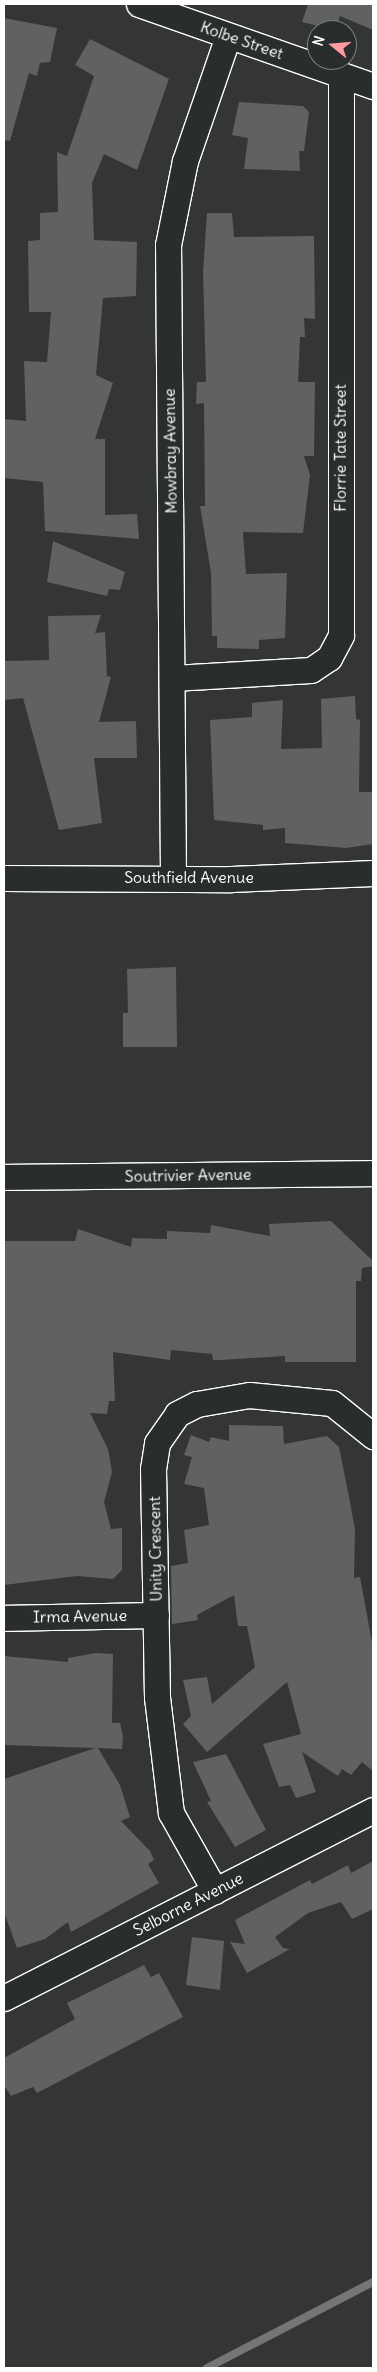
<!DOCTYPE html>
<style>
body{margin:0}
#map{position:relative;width:377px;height:2372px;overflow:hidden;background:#333536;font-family:Delius,sans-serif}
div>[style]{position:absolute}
.stream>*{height:8px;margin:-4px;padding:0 4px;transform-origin:4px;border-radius:4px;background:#737576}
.building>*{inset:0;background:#5f6162}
.roads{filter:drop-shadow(1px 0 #fff) drop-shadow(-1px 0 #fff) drop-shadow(0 1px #fff) drop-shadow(0 -1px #fff)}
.street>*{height:25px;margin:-12.5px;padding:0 12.5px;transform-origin:12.5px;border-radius:12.5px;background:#2a2d2e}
span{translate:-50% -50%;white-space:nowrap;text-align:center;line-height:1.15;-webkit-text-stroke:4px #2a2d2e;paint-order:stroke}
.street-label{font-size:16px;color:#fff}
.frame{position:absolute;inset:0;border:5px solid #fff;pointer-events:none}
.north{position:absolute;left:307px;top:20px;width:50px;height:50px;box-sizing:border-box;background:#2a2d2e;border:1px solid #7f8182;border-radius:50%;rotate:287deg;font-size:14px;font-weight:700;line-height:20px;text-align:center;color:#fff}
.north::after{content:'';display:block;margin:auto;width:18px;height:22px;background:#ff9aa2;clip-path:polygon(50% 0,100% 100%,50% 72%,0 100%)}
</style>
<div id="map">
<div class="stream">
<i style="left:207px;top:2368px;width:187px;rotate:-27.4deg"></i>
</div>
<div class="building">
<i style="clip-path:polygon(308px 4px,373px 4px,373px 30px,340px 16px,335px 30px,302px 22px)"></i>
<i style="clip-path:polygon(4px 18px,57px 28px,50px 62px,40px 63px,37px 76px,29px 73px,10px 141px,4px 140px)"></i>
<i style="clip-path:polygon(90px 39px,169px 79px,137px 170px,104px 154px,92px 183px,94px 240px,137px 242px,136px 296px,103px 298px,96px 375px,113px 383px,95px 439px,105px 439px,105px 515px,137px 514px,139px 539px,45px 531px,43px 482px,4px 478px,4px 419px,26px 421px,24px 361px,47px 362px,51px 312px,29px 312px,28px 241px,40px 240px,40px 213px,58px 212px,57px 152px,67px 156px,94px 76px,75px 65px)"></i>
<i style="clip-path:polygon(239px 102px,303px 106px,309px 112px,304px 151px,299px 151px,300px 171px,244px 169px,248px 138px,232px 135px)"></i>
<i style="clip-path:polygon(207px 213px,232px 213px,234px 237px,314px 236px,315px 319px,304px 318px,305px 337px,300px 337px,298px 382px,315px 382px,314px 456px,304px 456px,310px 475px,303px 533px,243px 532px,246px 574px,287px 573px,285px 638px,259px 640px,259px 649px,217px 648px,217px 636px,212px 636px,211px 573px,200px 506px,205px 506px,204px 403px,196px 404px,197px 382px,206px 382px,203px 272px)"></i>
<i style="clip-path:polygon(53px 541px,125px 572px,120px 590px,109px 589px,107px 596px,47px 582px)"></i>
<i style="clip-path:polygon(101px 615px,95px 633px,105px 632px,107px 676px,111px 677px,99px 722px,136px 721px,137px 758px,94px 758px,102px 823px,59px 830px,23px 698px,4px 700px,4px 661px,49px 660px,48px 616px)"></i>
<i style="clip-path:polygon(355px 696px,356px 719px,360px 720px,359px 792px,373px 792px,373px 844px,346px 848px,285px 843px,285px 828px,263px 830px,263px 825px,214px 820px,210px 720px,252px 717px,252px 703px,283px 700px,281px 749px,322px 748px,321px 699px)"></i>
<i style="clip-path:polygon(176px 967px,177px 1047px,123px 1047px,123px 1013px,128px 1013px,127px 969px)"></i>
<i style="clip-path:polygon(331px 1221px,373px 1261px,373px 1266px,362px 1268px,361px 1281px,356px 1281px,356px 1362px,285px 1362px,285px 1356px,221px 1360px,213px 1360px,212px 1354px,171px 1350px,170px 1360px,113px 1352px,115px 1401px,109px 1401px,107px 1414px,90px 1413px,108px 1449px,112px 1472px,104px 1502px,111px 1529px,122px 1528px,122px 1570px,113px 1579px,77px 1576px,4px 1585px,4px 1241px,75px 1241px,78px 1229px,131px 1247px,132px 1238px,167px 1239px,167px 1231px,210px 1233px,211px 1225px,270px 1236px,269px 1224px)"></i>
<i style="clip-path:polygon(229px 1425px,283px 1426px,284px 1444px,327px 1436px,339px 1447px,350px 1502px,355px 1530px,354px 1578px,360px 1577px,373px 1648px,373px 1771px,362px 1762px,351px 1775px,342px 1769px,338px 1776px,302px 1752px,316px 1792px,296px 1798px,290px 1785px,279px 1787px,263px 1744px,301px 1734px,287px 1682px,207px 1752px,183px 1724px,191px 1716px,183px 1680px,207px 1677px,212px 1704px,255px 1667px,247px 1626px,238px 1626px,234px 1595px,197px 1615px,198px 1620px,172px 1624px,171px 1566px,188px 1563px,184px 1530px,209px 1525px,204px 1488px,184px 1484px,192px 1457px,184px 1455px,191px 1435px,209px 1442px,211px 1437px,229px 1441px)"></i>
<i style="clip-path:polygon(96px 1653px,113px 1654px,112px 1723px,120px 1723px,123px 1737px,122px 1749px,98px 1748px,120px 1785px,130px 1817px,121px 1821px,150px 1851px,154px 1860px,148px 1864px,159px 1883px,71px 1932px,68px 1922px,45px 1939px,17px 1948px,4px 1912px,4px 1779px,95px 1748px,4px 1745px,4px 1656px,68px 1662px,68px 1658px)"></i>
<i style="clip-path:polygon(226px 1754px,266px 1830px,235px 1847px,207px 1802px,211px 1801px,193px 1762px)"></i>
<i style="clip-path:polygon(373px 1861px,373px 1909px,352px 1919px,341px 1902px,308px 1913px,275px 1937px,283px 1948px,290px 1949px,247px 1973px,230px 1942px,245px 1944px,235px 1920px,310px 1880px,312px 1884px,348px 1865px,351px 1873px)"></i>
<i style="clip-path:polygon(192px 1937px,224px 1941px,220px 1990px,186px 1985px)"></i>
<i style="clip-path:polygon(144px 1965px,151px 1977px,159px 1973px,183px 2017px,37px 2093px,33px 2087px,11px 2096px,4px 2085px,4px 2058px,75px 2019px,67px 2003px)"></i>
</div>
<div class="roads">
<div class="street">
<i style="left:139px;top:4px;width:248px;rotate:19.3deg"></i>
<i style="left:173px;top:678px;width:138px;rotate:-3.3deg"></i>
<i style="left:311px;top:670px;width:22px;rotate:-34deg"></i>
<i style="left:329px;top:658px;width:26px;rotate:-62deg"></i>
<i style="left:341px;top:635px;width:560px;rotate:-90deg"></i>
<i style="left:173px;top:876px;width:631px;rotate:-90.45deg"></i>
<i style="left:168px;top:245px;width:86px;rotate:-78.6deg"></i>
<i style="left:185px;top:161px;width:132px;rotate:-71deg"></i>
<i style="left:4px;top:878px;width:227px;rotate:0.3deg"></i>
<i style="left:231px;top:879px;width:142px;rotate:-2.4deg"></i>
<i style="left:4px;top:1177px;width:369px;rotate:-0.6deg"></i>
<i style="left:4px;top:1618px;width:152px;rotate:-1.1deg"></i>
<i style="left:215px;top:1891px;width:90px;rotate:-119.4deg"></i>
<i style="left:171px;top:1813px;width:117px;rotate:-96.9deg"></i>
<i style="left:157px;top:1697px;width:228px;rotate:-91deg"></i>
<i style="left:153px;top:1469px;width:26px;rotate:-81deg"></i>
<i style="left:157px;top:1443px;width:35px;rotate:-55deg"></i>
<i style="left:177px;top:1414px;width:22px;rotate:-27deg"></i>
<i style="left:197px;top:1404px;width:53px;rotate:-9.8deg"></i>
<i style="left:249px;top:1395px;width:83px;rotate:5.5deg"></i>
<i style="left:332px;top:1403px;width:53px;rotate:38.8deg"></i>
<i style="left:4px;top:1998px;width:414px;rotate:-27deg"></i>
</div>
</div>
<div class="street-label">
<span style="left:242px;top:40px;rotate:19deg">Kolbe Street</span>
<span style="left:340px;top:448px;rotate:-90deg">Florrie Tate Street</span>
<span style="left:170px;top:451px;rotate:-91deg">Mowbray Avenue</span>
<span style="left:189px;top:877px">Southfield Avenue</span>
<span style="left:188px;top:1175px;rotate:-1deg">Soutrivier Avenue</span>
<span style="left:155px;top:1549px;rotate:-91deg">Unity Crescent</span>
<span style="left:80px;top:1616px;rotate:-1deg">Irma Avenue</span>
<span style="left:188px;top:1904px;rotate:-27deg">Selborne Avenue</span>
</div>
<div class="frame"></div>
<div class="north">N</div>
</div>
